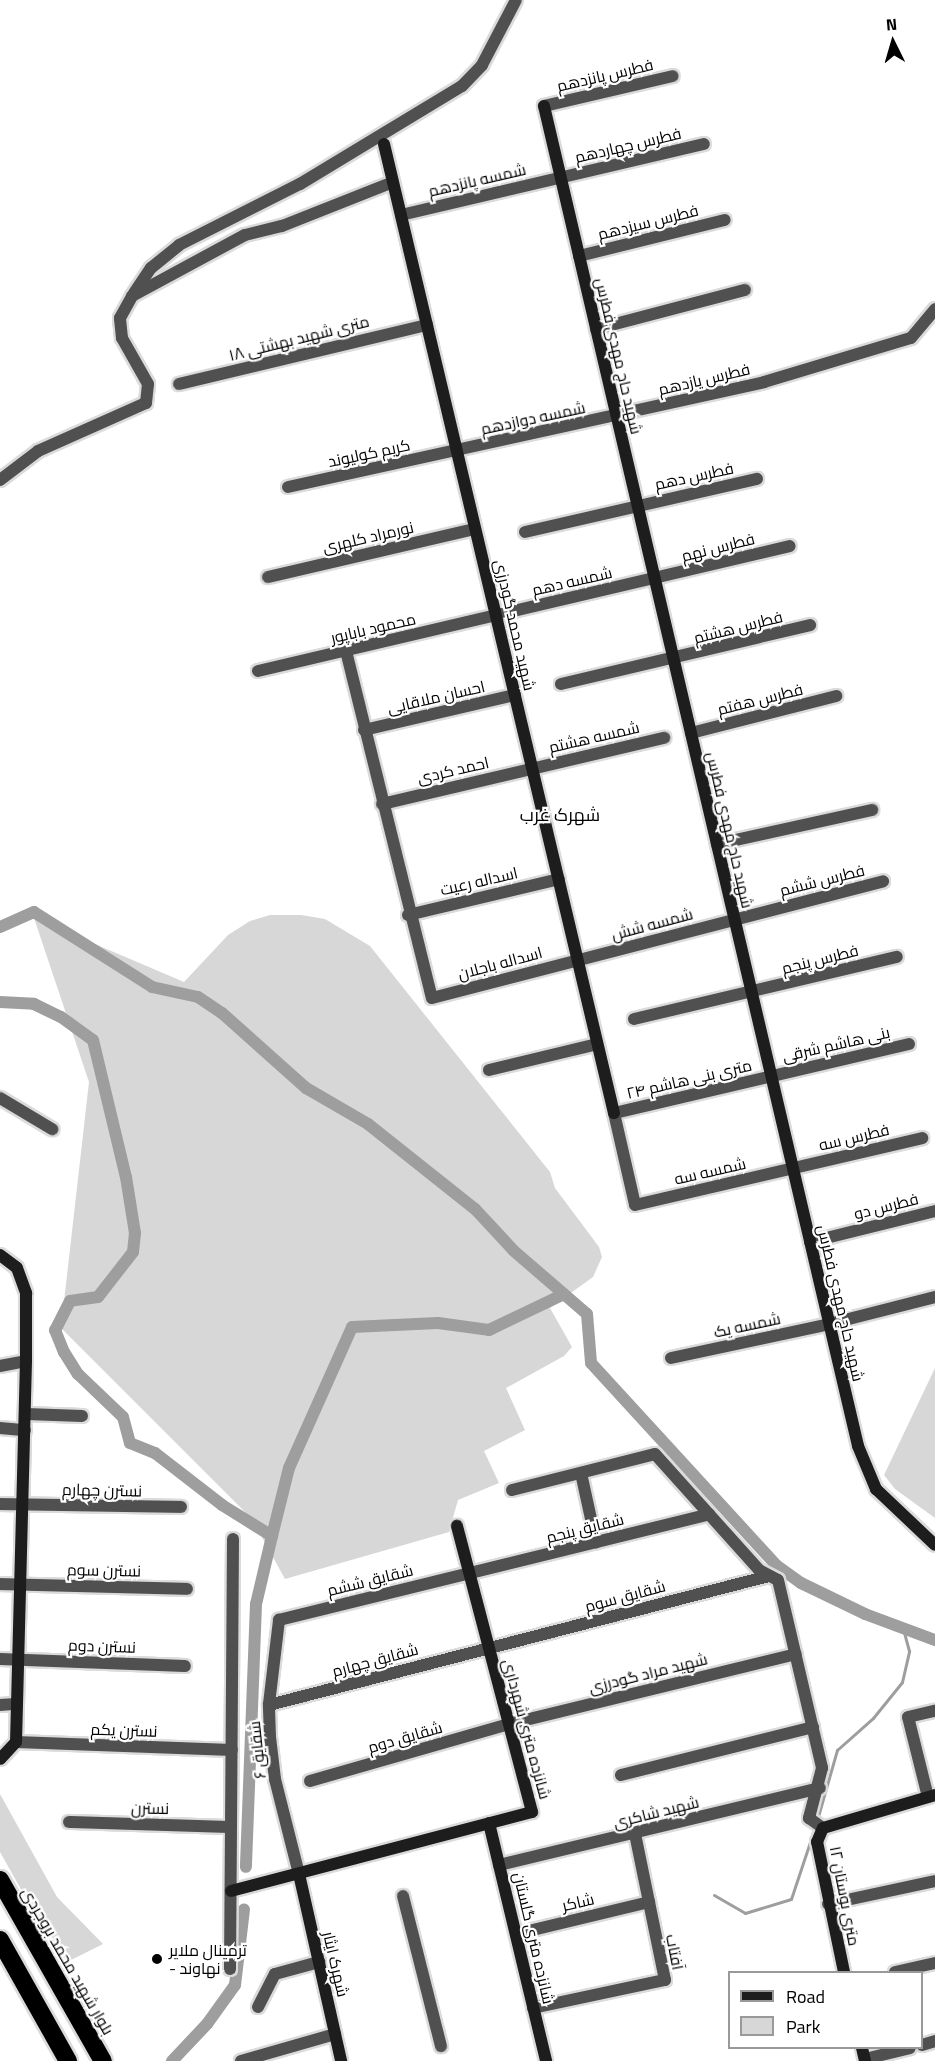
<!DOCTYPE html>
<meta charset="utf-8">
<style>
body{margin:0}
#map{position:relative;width:935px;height:2061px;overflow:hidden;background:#fff;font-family:"Titillium Web",Cairo,sans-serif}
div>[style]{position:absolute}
.green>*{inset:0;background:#d7d7d7}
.stream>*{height:3px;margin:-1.5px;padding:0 1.5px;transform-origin:1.5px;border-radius:1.5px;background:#9e9e9e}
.canal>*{height:12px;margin:-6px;padding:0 6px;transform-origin:6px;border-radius:6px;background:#9e9e9e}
.roads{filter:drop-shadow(2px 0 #dbdbdb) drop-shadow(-2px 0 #dbdbdb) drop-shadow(0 2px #dbdbdb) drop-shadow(0 -2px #dbdbdb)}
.street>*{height:12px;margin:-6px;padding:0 6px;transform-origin:6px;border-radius:6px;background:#505050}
.secondary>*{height:12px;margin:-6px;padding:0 6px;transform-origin:6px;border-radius:6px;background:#1d1d1d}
.highway>*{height:18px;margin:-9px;padding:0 9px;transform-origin:9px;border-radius:9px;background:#000}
.dots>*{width:16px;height:16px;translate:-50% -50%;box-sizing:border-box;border:3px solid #fff;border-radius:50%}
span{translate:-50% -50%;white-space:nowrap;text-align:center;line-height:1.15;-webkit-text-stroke:4.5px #fff;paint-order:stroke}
.street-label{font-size:16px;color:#000}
.poi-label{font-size:16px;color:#000}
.left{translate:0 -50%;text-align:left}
.neighbourhood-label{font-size:18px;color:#000}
.legend{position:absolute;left:728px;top:1971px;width:195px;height:78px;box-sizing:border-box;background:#fff;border:2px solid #999;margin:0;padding:8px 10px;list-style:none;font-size:18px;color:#000}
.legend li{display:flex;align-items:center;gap:12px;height:30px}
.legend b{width:30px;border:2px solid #999}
.north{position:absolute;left:863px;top:12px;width:60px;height:60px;-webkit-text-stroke:4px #fff;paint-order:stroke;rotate:355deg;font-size:16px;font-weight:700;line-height:24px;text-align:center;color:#000}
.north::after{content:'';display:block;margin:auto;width:21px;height:27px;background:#000;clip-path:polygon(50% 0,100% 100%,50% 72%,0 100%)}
</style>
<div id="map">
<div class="green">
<i style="clip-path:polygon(270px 915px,301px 915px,325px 919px,370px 946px,550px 1172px,555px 1188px,599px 1247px,602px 1257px,593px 1277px,550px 1308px,572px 1347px,564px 1356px,506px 1388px,525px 1430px,484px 1451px,499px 1483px,458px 1500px,449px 1532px,285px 1579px,252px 1519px,61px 1328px,89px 1082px,34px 918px,184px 982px,228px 935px,250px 921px)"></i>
<i style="clip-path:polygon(935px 1368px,935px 1518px,895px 1489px,884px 1475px)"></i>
<i style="clip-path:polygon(0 1794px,57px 1897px,103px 1944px,63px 1964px,0 1852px)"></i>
</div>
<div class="stream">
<i style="left:817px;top:1820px;width:73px;rotate:-74.1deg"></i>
<i style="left:837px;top:1750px;width:48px;rotate:-41.6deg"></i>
<i style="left:873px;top:1718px;width:46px;rotate:-51.1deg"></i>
<i style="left:902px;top:1682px;width:32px;rotate:-77deg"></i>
<i style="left:909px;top:1651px;width:24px;rotate:-105deg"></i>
<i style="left:714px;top:1895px;width:36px;rotate:30deg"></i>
<i style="left:745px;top:1913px;width:48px;rotate:-16.9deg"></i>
<i style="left:791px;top:1899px;width:76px;rotate:-71.6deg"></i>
</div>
<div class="canal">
<i style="left:0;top:927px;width:37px;rotate:-24deg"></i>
<i style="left:34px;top:912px;width:140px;rotate:32.4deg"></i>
<i style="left:152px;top:987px;width:47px;rotate:12.3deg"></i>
<i style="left:198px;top:997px;width:29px;rotate:34deg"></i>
<i style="left:222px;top:1013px;width:113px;rotate:41.8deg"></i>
<i style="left:306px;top:1088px;width:72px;rotate:30.1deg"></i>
<i style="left:368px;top:1124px;width:137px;rotate:38.5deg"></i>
<i style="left:475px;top:1209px;width:57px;rotate:47.1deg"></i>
<i style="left:514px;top:1251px;width:96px;rotate:40.8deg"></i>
<i style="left:587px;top:1314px;width:49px;rotate:85.3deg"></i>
<i style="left:591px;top:1363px;width:274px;rotate:47.5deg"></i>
<i style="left:776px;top:1565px;width:31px;rotate:36deg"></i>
<i style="left:801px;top:1583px;width:71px;rotate:25.8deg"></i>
<i style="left:865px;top:1614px;width:75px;rotate:20.4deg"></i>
<i style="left:0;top:1002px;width:34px;rotate:3deg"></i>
<i style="left:34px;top:1004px;width:30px;rotate:26deg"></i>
<i style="left:61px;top:1017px;width:39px;rotate:36deg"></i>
<i style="left:93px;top:1040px;width:141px;rotate:76.5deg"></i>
<i style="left:126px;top:1177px;width:57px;rotate:80.9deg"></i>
<i style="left:135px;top:1233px;width:19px;rotate:96deg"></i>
<i style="left:133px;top:1252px;width:57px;rotate:127.9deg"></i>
<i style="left:98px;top:1297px;width:28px;rotate:172deg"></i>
<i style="left:70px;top:1301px;width:33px;rotate:117deg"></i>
<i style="left:55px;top:1330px;width:24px;rotate:68deg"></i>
<i style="left:64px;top:1352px;width:26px;rotate:58deg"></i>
<i style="left:78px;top:1374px;width:62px;rotate:43.7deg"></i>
<i style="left:123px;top:1417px;width:27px;rotate:75deg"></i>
<i style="left:130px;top:1443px;width:27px;rotate:22deg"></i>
<i style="left:155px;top:1453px;width:85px;rotate:37.8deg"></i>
<i style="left:222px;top:1505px;width:59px;rotate:31.8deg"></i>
<i style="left:272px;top:1536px;width:70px;rotate:103.2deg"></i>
<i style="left:256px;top:1604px;width:263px;rotate:92.2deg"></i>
<i style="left:272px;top:1536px;width:70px;rotate:-76deg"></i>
<i style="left:289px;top:1468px;width:154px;rotate:-65.9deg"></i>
<i style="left:352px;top:1327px;width:86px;rotate:-2.7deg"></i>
<i style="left:438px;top:1323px;width:51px;rotate:7.8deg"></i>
<i style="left:489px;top:1330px;width:83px;rotate:-25.6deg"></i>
<i style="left:172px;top:2061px;width:51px;rotate:-46.6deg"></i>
<i style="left:207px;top:2024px;width:48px;rotate:-54.3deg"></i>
<i style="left:235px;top:1985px;width:76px;rotate:-83.2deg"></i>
</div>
<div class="roads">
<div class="street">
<i style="left:544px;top:106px;width:132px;rotate:-13.1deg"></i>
<i style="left:401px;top:215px;width:311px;rotate:-13.2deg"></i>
<i style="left:579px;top:256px;width:150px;rotate:-13.9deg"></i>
<i style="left:134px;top:293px;width:30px;rotate:-56deg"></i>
<i style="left:151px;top:268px;width:36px;rotate:-39deg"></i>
<i style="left:179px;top:245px;width:136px;rotate:-26.8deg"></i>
<i style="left:300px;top:184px;width:189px;rotate:-31.2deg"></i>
<i style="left:462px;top:86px;width:29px;rotate:-46deg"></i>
<i style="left:482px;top:65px;width:73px;rotate:-62.4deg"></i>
<i style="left:596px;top:329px;width:154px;rotate:-14.7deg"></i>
<i style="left:179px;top:384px;width:255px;rotate:-13.4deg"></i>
<i style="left:0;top:480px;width:48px;rotate:-37.3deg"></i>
<i style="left:38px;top:451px;width:118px;rotate:-24deg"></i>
<i style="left:146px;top:403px;width:19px;rotate:-84deg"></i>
<i style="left:148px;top:384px;width:53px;rotate:-119.5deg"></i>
<i style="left:122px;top:338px;width:20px;rotate:-96deg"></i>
<i style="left:120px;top:318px;width:25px;rotate:-61deg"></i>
<i style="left:132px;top:296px;width:128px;rotate:-28.4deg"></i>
<i style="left:245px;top:235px;width:38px;rotate:-14deg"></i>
<i style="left:282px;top:226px;width:119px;rotate:-21.6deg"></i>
<i style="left:288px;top:487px;width:487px;rotate:-12.4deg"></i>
<i style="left:764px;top:382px;width:153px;rotate:-16.7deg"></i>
<i style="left:911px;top:338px;width:38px;rotate:-50deg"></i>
<i style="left:525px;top:532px;width:238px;rotate:-12.9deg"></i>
<i style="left:268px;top:577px;width:212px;rotate:-13.1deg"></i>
<i style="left:346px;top:651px;width:357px;rotate:76.1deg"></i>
<i style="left:432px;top:998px;width:466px;rotate:-14.5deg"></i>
<i style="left:258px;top:671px;width:546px;rotate:-13.22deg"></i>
<i style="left:561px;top:684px;width:256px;rotate:-13.3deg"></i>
<i style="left:364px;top:730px;width:155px;rotate:-13.1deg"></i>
<i style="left:691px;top:733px;width:150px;rotate:-14.3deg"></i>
<i style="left:382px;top:804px;width:290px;rotate:-13.2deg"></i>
<i style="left:717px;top:844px;width:159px;rotate:-12.4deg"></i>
<i style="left:408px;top:915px;width:155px;rotate:-13.4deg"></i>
<i style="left:634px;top:1019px;width:270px;rotate:-13.3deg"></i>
<i style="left:909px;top:1044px;width:303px;rotate:166.8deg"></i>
<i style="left:614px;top:1113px;width:94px;rotate:77.1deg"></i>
<i style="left:635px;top:1205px;width:295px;rotate:-13.1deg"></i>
<i style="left:489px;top:1070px;width:111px;rotate:-13.5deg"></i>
<i style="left:0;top:1098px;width:61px;rotate:30.8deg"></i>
<i style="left:810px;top:1242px;width:129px;rotate:-13.9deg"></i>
<i style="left:671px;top:1358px;width:162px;rotate:-12.1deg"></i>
<i style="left:829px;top:1324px;width:109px;rotate:-14.3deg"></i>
<i style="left:0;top:1366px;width:26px;rotate:-11deg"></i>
<i style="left:26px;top:1414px;width:56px;rotate:2deg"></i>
<i style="left:0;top:1428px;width:25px;rotate:5deg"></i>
<i style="left:581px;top:1473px;width:71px;rotate:77.7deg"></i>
<i style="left:512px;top:1490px;width:147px;rotate:-14.1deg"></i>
<i style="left:655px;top:1454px;width:156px;rotate:48.1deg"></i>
<i style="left:759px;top:1570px;width:21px;rotate:28deg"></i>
<i style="left:778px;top:1580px;width:193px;rotate:76.8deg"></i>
<i style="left:822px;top:1768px;width:52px;rotate:104.6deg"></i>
<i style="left:809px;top:1818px;width:17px;rotate:36deg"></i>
<i style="left:0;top:1504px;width:181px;rotate:0.9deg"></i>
<i style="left:0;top:1584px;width:187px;rotate:1.5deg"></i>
<i style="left:0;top:1659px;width:185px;rotate:2.2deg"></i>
<i style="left:0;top:1705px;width:16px;rotate:-4deg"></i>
<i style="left:269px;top:1705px;width:516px;rotate:-14.47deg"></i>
<i style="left:16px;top:1742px;width:216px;rotate:2.1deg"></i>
<i style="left:621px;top:1775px;width:198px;rotate:-14deg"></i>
<i style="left:310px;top:1781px;width:207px;rotate:-16deg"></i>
<i style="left:509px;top:1724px;width:295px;rotate:-13.7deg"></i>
<i style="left:928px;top:1797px;width:82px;rotate:-104deg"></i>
<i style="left:908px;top:1717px;width:28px;rotate:-13deg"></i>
<i style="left:69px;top:1822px;width:162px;rotate:1.8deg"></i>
<i style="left:499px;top:1865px;width:330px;rotate:-13.5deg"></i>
<i style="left:299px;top:1874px;width:98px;rotate:-104.2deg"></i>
<i style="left:275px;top:1779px;width:42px;rotate:-96.8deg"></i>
<i style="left:270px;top:1737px;width:33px;rotate:-92deg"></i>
<i style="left:269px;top:1704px;width:85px;rotate:-83.2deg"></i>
<i style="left:279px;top:1620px;width:443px;rotate:-13.8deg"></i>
<i style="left:403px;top:1896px;width:155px;rotate:75.8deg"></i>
<i style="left:828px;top:1904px;width:109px;rotate:-12.1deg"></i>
<i style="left:516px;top:1934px;width:137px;rotate:-13.5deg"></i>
<i style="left:230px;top:1969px;width:430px;rotate:-89.6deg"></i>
<i style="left:895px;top:1972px;width:41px;rotate:-12.7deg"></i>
<i style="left:258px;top:2007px;width:37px;rotate:-63deg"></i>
<i style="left:275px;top:1974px;width:46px;rotate:-15.3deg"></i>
<i style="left:533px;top:2008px;width:135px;rotate:-12deg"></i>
<i style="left:665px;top:1980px;width:149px;rotate:-101.6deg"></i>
<i style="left:922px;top:2045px;width:14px;rotate:-17deg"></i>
<i style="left:865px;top:2059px;width:46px;rotate:-13.7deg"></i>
<i style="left:241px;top:2061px;width:98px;rotate:-16deg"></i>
</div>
<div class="secondary">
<i style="left:544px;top:106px;width:1376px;rotate:76.81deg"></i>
<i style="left:858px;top:1446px;width:47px;rotate:67.3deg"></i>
<i style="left:876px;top:1489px;width:81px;rotate:43.5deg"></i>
<i style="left:384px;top:144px;width:996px;rotate:76.65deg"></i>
<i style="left:0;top:1255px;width:21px;rotate:37deg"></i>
<i style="left:17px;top:1268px;width:27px;rotate:70deg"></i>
<i style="left:26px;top:1293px;width:68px;rotate:90deg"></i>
<i style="left:26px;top:1361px;width:381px;rotate:91.5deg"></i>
<i style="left:16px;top:1742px;width:23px;rotate:133deg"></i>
<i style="left:489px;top:1823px;width:245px;rotate:76.5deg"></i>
<i style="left:299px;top:1874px;width:192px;rotate:77.3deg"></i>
<i style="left:231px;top:1891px;width:311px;rotate:-14.7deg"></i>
<i style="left:532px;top:1812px;width:296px;rotate:-104.7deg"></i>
<i style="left:844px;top:1972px;width:133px;rotate:-101.7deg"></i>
<i style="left:817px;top:1842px;width:15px;rotate:-67deg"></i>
<i style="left:823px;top:1828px;width:117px;rotate:-16.4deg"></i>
<i style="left:862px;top:2048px;width:13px;rotate:77deg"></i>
</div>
<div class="highway">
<i style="left:0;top:1880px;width:208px;rotate:60.4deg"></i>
<i style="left:0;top:1940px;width:139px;rotate:60.7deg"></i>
</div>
</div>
<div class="dots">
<i style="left:157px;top:1959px;background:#000"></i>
</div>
<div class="street-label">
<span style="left:605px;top:75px;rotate:-13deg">فطرس پانزدهم</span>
<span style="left:628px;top:145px;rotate:-13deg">فطرس چهاردهم</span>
<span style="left:477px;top:180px;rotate:-13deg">شمسه پانزدهم</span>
<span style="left:648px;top:222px;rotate:-14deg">فطرس سیزدهم</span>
<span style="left:299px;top:338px;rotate:-14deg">۱۸ متری شهید بهشتی</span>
<span style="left:619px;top:356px;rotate:77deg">شهید حاج مهدی فطرس</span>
<span style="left:704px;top:379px;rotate:-13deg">فطرس یازدهم</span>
<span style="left:533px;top:418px;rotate:-12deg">شمسه دوازدهم</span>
<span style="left:369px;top:453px;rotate:-12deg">کریم کولیوند</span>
<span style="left:694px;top:476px;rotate:-12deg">فطرس دهم</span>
<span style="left:368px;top:537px;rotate:-13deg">نورمراد کلهری</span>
<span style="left:718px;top:547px;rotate:-14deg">فطرس نهم</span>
<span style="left:572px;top:581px;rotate:-13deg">شمسه دهم</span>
<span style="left:515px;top:625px;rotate:77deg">شهید محمد گودرزی</span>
<span style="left:738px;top:627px;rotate:-14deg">فطرس هشتم</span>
<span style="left:373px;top:628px;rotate:-13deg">محمود باباپور</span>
<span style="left:436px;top:697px;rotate:-13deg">احسان ملاقایی</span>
<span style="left:760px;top:699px;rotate:-14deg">فطرس هفتم</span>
<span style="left:594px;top:737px;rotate:-13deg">شمسه هشتم</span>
<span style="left:453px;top:770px;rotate:-13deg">احمد کردی</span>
<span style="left:730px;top:830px;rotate:77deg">شهید حاج مهدی فطرس</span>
<span style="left:822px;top:880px;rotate:-14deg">فطرس ششم</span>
<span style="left:479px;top:881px;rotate:-13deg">اسداله رعیت</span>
<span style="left:652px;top:924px;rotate:-15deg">شمسه شش</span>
<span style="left:820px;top:959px;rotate:-14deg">فطرس پنجم</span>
<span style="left:500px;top:963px;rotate:-15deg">اسداله باجلان</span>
<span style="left:836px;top:1044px;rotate:-13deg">بنی هاشم شرقی</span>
<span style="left:689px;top:1079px;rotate:-13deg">۲۴ متری بنی هاشم</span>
<span style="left:854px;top:1137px;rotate:-13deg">فطرس سه</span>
<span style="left:710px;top:1171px;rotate:-13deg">شمسه سه</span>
<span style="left:886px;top:1206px;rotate:-14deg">فطرس دو</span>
<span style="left:841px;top:1303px;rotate:77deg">شهید حاج مهدی فطرس</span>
<span style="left:747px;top:1325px;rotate:-12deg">شمسه یک</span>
<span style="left:102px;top:1490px;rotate:1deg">نسترن چهارم</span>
<span style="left:585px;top:1528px;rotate:-14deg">شقایق پنجم</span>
<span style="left:104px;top:1570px;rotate:1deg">نسترن سوم</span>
<span style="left:370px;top:1580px;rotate:-14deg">شقایق ششم</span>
<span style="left:625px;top:1596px;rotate:-15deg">شقایق سوم</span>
<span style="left:102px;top:1646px;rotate:2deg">نسترن دوم</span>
<span style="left:375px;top:1660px;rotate:-15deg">شقایق چهارم</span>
<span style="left:648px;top:1673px;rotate:-14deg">شهید مراد گودرزی</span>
<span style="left:527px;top:1729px;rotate:75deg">شانزده متری شهرداری</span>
<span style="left:124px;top:1730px;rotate:2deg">نسترن یکم</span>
<span style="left:405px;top:1737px;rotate:-16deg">شقایق دوم</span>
<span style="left:257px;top:1750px;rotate:-96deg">شقایق ۶</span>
<span style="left:150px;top:1808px;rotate:1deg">نسترن</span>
<span style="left:656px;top:1812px;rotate:-14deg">شهید شاکری</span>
<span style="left:845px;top:1896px;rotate:79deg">۱۲ متری بوستان</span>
<span style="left:578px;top:1902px;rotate:-13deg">شاکر</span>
<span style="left:534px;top:1938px;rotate:77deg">شانزده متری گلستان</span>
<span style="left:675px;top:1952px;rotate:79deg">آفتاب</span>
<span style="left:68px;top:1961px;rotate:60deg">بلوار شهید محمد بروجردی</span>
<span style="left:336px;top:1964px;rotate:77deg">شهرک ایثار</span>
</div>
<div class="poi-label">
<span class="left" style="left:169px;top:1959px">ترمینال ملایر<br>- نهاوند</span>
</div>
<div class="neighbourhood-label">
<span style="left:560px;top:815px">شهرک غرب</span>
</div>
<ul class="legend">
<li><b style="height:8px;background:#1d1d1d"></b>Road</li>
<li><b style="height:16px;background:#d7d7d7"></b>Park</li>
</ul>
<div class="north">N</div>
</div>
